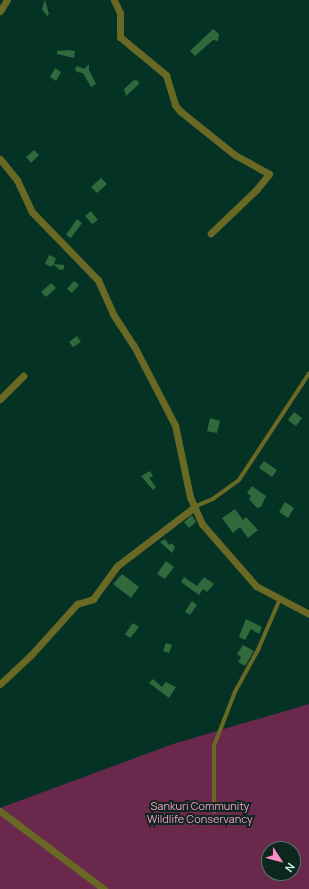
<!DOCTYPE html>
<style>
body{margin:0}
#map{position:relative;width:309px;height:889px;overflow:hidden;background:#043326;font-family:Manrope,sans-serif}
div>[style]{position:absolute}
.green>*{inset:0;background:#6a284d}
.building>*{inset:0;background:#31683c}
.service>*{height:3.5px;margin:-1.75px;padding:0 1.75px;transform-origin:1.75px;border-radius:1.75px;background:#696824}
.minor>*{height:7px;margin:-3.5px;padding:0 3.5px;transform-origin:3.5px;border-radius:3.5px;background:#696824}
span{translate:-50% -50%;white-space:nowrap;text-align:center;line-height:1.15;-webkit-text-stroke:4px #0d271e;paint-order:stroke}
.park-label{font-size:11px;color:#fd9acd}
.north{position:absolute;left:261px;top:841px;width:40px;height:40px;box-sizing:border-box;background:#0d271e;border:1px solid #57766a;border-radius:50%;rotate:126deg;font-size:11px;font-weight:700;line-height:16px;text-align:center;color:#c7eddd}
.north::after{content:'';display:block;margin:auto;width:14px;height:18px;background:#fa8fc7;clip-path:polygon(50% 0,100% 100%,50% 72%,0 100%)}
</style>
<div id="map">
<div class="green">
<i style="clip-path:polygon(evenodd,309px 704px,309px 889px,0 889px,0 808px,173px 744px,309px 704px,269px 849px,293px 849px,293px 873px,269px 873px,269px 849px)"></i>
</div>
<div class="building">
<i style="clip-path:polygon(45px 0,49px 14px,47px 16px,42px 9px)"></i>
<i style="clip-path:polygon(213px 29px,219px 34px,218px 41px,213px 40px,195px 56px,190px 51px)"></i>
<i style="clip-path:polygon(69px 50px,75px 51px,74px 58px,57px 54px,57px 51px)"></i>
<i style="clip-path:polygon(89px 64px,89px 70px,96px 84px,91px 87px,83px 73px,77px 72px,75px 69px,77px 66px,84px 69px)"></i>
<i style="clip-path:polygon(55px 68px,61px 72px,56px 81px,50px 77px)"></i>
<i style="clip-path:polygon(134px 80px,138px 81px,139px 84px,126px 96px,124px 89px)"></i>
<i style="clip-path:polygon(34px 150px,39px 155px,31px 163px,26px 157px)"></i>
<i style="clip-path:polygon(101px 178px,107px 184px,97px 193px,91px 187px)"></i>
<i style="clip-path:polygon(91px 211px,98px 220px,92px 224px,85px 216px)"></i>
<i style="clip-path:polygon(77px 219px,82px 223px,71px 238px,66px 235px)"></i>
<i style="clip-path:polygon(49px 255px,56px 258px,54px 264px,64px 265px,64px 269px,60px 270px,53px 264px,52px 267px,45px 264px)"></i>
<i style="clip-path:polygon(74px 281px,79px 285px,72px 293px,67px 289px)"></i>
<i style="clip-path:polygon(51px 283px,56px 288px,46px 297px,41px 292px)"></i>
<i style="clip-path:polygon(77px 336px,81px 342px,73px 347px,69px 342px)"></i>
<i style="clip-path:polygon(294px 412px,302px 418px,296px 426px,288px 420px)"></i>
<i style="clip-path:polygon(210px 418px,220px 421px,217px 433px,207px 431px)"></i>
<i style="clip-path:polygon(264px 461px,277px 470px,272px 477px,259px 468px)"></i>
<i style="clip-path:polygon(150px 471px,153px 476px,149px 478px,156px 487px,153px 490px,141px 476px)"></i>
<i style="clip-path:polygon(252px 486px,266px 496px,261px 507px,257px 508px,249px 499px,251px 496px,247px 493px)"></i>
<i style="clip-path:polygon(285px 502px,294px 508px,288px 518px,279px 512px)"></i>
<i style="clip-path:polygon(235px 509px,243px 520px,246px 517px,258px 530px,248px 538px,240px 527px,233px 533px,222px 518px)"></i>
<i style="clip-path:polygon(192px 515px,196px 522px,189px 528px,184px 522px)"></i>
<i style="clip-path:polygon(165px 539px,169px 545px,171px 543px,175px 547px,172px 553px,160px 542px)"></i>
<i style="clip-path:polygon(166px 561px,174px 567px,165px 579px,157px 574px)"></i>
<i style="clip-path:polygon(122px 574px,139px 587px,131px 598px,113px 584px)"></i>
<i style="clip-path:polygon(184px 577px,197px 586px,204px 577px,214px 584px,207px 592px,203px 589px,199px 595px,181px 582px)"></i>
<i style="clip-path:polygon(192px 601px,197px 605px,190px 615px,185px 612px)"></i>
<i style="clip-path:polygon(246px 619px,262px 627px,259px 634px,251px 629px,245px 640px,239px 637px)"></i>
<i style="clip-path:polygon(133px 623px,139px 627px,130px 638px,125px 634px)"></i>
<i style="clip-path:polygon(166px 643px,172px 645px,169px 653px,163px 651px)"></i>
<i style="clip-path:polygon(243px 645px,254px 651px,245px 666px,238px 662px,241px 657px,237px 654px)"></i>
<i style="clip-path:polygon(153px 679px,162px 687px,166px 682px,176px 687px,169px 698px,149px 683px)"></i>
</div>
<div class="service">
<i style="left:194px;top:507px;width:21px;rotate:-23deg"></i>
<i style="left:213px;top:499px;width:32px;rotate:-36deg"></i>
<i style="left:239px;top:480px;width:127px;rotate:-56.6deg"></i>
<i style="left:214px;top:812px;width:66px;rotate:-90deg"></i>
<i style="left:214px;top:746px;width:58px;rotate:-68.7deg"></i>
<i style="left:235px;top:692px;width:48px;rotate:-61.3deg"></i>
<i style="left:258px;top:650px;width:56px;rotate:-66.7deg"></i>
</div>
<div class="minor">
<i style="left:114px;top:0;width:14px;rotate:65deg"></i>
<i style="left:120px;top:13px;width:24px;rotate:90deg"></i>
<i style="left:120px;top:37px;width:60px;rotate:39.6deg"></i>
<i style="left:166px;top:75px;width:31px;rotate:73deg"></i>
<i style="left:175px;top:105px;width:8px;rotate:50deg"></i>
<i style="left:180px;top:111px;width:70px;rotate:38.7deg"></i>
<i style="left:235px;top:155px;width:39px;rotate:29deg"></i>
<i style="left:269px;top:174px;width:19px;rotate:129deg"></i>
<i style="left:257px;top:189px;width:64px;rotate:136.3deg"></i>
<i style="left:0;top:11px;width:13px;rotate:-58deg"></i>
<i style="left:0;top:159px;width:27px;rotate:51deg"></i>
<i style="left:17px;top:180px;width:35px;rotate:65deg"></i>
<i style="left:32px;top:212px;width:95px;rotate:45.9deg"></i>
<i style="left:98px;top:280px;width:37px;rotate:66deg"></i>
<i style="left:113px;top:314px;width:38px;rotate:57deg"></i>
<i style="left:134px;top:346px;width:89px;rotate:62.6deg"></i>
<i style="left:175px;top:425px;width:74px;rotate:78.2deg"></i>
<i style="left:190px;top:497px;width:30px;rotate:66deg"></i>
<i style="left:202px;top:524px;width:82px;rotate:48.9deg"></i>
<i style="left:256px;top:586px;width:60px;rotate:27.8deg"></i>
<i style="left:0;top:399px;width:33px;rotate:-45deg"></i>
<i style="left:0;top:684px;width:42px;rotate:-43.1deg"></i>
<i style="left:31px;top:655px;width:69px;rotate:-48deg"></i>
<i style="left:77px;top:604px;width:17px;rotate:-17deg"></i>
<i style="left:93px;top:599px;width:41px;rotate:-54deg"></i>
<i style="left:117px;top:566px;width:96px;rotate:-37.3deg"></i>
<i style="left:0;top:811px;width:130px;rotate:36.9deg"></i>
</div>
<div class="park-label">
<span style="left:200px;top:813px">Sankuri Community<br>Wildlife Conservancy</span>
</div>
<div class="north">N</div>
</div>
